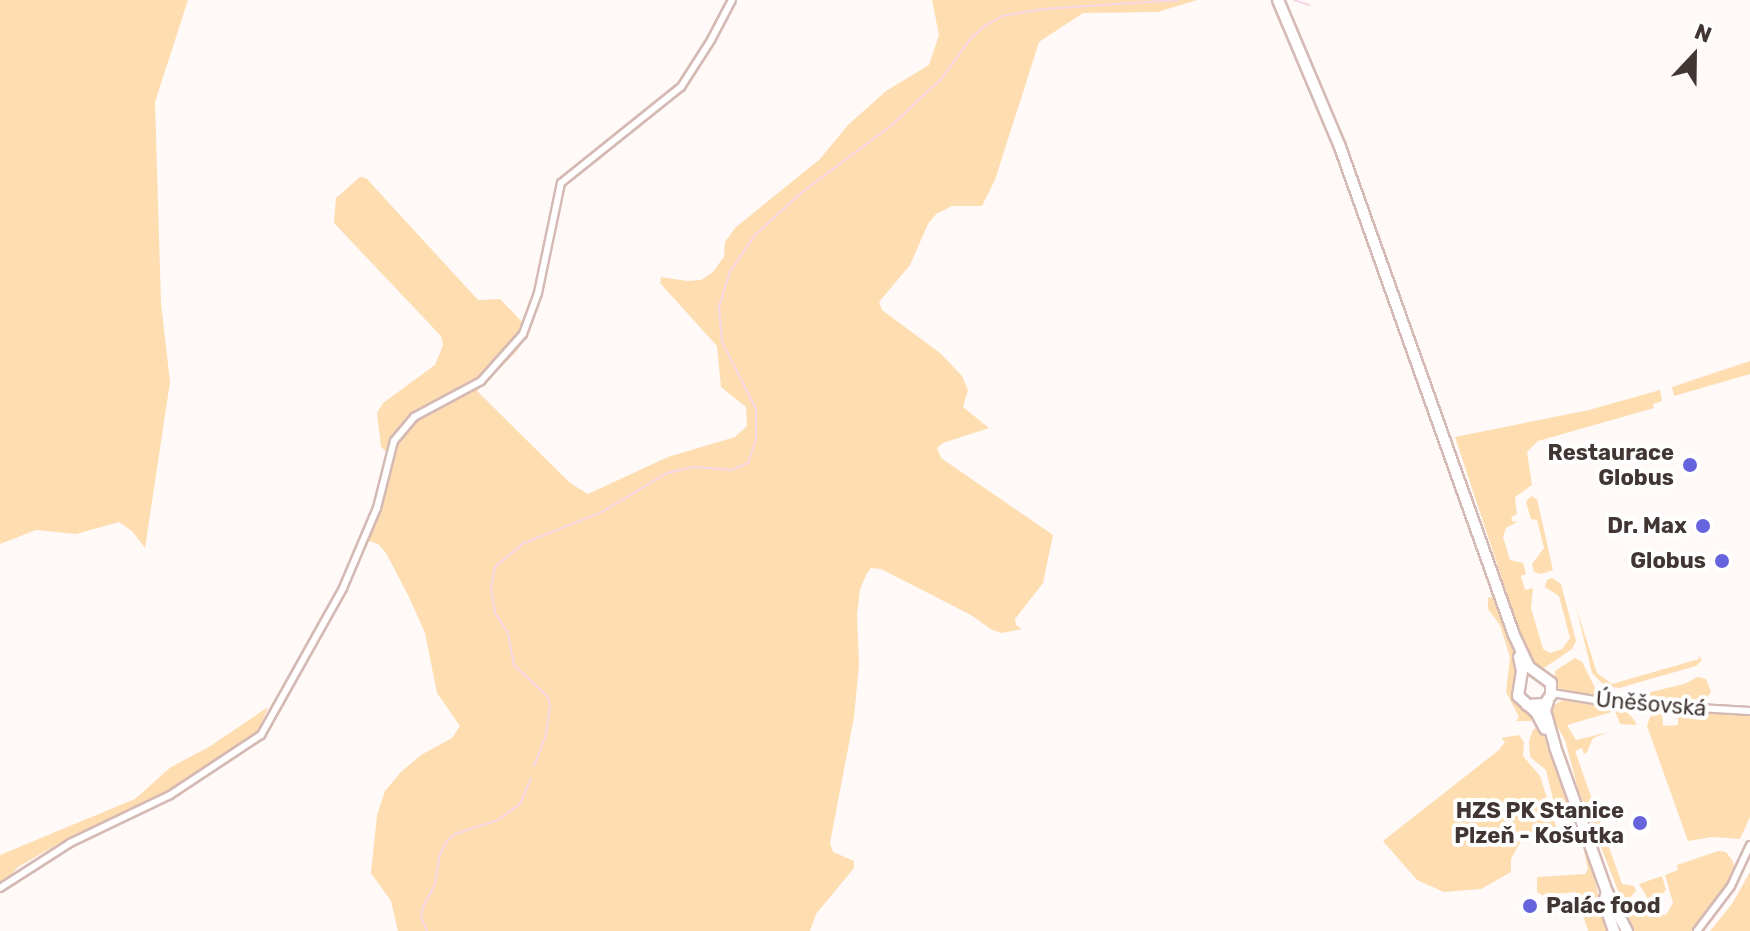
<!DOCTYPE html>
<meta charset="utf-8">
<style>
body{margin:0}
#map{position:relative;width:1750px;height:931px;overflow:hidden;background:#fff9f8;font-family:Rubik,sans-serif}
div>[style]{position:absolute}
.green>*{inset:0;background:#feddb1}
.stream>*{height:2px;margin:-1px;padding:0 1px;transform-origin:1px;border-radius:1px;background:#f7d6e6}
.roads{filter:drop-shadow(2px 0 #d5b9b4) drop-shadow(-2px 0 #d5b9b4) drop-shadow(0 2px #d5b9b4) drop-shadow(0 -2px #d5b9b4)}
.street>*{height:6px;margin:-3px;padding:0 3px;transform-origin:3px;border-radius:3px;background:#fff}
.primary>*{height:10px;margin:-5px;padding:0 5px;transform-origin:5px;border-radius:5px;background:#fff}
.dots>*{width:22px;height:22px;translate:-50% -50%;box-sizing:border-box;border:4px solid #fff;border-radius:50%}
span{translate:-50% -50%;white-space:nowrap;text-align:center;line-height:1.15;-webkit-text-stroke:8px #fff;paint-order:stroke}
.poi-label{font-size:22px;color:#413634;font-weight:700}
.right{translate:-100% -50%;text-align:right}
.left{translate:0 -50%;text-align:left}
.street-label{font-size:22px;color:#413634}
.north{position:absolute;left:1654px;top:16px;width:80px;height:80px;-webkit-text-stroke:6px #fff;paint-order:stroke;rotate:22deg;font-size:22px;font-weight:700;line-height:32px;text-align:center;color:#413634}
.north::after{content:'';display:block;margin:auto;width:28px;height:36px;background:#413634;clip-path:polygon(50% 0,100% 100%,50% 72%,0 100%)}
</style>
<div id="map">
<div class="green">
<i style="clip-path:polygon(0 0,188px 0,155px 102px,161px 303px,170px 382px,145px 548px,132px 531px,119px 522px,76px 534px,36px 530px,0 544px)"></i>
<i style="clip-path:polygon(932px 0,1197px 0,1158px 12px,1083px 13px,1039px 42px,995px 180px,982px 206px,952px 206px,936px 214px,928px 224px,910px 265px,879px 302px,882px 310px,940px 353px,962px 376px,968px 390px,963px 407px,989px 428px,943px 443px,937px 448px,941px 458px,1053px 535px,1043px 583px,1015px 619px,1016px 625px,1022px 629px,1002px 633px,992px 630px,971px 615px,881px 569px,871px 568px,867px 573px,860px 589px,857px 615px,859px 665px,854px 717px,830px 843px,833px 852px,854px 861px,854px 868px,816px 914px,810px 931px,398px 931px,391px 901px,371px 873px,377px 815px,385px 791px,401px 772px,421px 755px,452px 738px,460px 726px,437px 693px,425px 633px,409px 597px,386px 553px,378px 544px,366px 540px,383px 497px,391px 456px,381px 447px,377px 413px,383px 403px,435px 365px,443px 345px,441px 336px,334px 223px,336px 198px,360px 177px,366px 178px,478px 300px,500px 299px,525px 325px,526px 336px,517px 351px,477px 391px,570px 483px,588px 494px,668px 457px,735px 437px,747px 426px,746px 407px,721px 387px,717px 346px,660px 283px,661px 277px,687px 281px,701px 280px,712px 273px,724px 257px,725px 242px,735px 228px,820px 159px,848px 125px,886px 91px,929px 65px,939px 35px)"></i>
<i style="clip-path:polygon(1750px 361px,1750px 374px,1674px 396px,1672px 387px)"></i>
<i style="clip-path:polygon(1660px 390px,1662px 401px,1653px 404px,1654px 408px,1538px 441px,1527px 452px,1532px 485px,1515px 497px,1517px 514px,1511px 517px,1513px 522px,1519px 521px,1506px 528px,1503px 537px,1510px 560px,1523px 563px,1526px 574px,1521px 576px,1525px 590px,1533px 588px,1531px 608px,1543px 649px,1550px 653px,1562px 649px,1570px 638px,1559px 596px,1545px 587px,1547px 580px,1552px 578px,1561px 584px,1576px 641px,1572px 649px,1541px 670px,1533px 666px,1525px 648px,1455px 437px,1589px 410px)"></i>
<i style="clip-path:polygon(1531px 496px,1537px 499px,1553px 570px,1541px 574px,1534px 572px,1532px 564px,1544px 548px,1537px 520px,1531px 519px,1526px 502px)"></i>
<i style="clip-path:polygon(1496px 596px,1516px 652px,1520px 670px,1514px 695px,1534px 718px,1531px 721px,1516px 721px,1519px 717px,1506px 692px,1510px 657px,1500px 625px,1488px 609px,1488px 598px)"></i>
<i style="clip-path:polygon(1576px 607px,1597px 673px,1612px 684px,1699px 659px,1698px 655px,1702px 660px,1696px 666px,1619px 688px,1605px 686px,1592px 673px)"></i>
<i style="clip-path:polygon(1575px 658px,1582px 662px,1596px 690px,1617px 697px,1611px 699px,1556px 688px,1555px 671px)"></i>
<i style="clip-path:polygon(1698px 677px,1706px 679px,1711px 692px,1705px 701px,1626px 698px,1684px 684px)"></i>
<i style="clip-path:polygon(1563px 700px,1625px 710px,1635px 721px,1636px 725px,1620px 724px,1615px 711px,1567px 725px,1576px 740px,1609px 732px,1593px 738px,1587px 752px,1584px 754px,1582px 748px,1575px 751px,1622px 884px,1634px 886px,1636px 891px,1630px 897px,1639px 911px,1651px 904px,1639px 884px,1662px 876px,1666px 890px,1655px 900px,1653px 907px,1659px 914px,1666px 915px,1673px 903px,1665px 875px,1678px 870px,1677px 865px,1718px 851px,1726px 852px,1732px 860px,1736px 871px,1691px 931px,1634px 931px,1578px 789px,1565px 740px,1550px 714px,1552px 706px)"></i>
<i style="clip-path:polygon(268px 707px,258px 732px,242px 751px,172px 790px,58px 844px,18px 867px,0 887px,0 855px,135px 799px,171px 767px,209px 747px)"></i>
<i style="clip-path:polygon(1678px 710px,1750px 714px,1750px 817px,1740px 839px,1712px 837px,1688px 841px,1647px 726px,1650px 717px,1657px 711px,1662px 711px,1663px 726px,1678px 725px)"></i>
<i style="clip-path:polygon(1540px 725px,1557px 772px,1582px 832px,1572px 829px,1554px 803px,1546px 770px,1530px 757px,1529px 741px,1533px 730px)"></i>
<i style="clip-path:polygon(1519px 735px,1524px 742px,1523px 756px,1540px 776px,1558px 833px,1532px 833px,1519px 844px,1511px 859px,1511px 872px,1481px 889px,1444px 892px,1417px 880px,1383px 841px,1499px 750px,1505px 742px,1501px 738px)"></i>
<i style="clip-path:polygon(1588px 848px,1601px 909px,1609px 931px,1588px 931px,1576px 892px,1542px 895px,1537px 892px,1537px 877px,1585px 874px,1588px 869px,1584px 850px)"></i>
<i style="clip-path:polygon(1750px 872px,1750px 931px,1710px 931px,1732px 904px)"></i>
</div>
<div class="stream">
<i style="left:1294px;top:0;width:16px;rotate:18deg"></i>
<i style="left:534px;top:766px;width:34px;rotate:-69deg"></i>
<i style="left:546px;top:734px;width:28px;rotate:-82deg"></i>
<i style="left:550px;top:706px;width:9px;rotate:-103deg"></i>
<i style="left:548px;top:697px;width:47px;rotate:-136.7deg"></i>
<i style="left:514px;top:665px;width:33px;rotate:-101deg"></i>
<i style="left:508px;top:633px;width:24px;rotate:-123deg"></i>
<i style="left:495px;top:613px;width:25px;rotate:-99deg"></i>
<i style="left:491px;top:588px;width:21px;rotate:-79deg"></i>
<i style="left:495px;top:567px;width:38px;rotate:-40deg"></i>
<i style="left:524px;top:543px;width:84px;rotate:-21.7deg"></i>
<i style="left:602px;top:512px;width:76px;rotate:-31deg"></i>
<i style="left:667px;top:473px;width:26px;rotate:-13deg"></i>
<i style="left:692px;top:467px;width:40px;rotate:4.3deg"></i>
<i style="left:732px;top:470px;width:17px;rotate:-24deg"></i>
<i style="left:748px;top:463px;width:24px;rotate:-71deg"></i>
<i style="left:756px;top:440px;width:31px;rotate:-90deg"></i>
<i style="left:756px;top:409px;width:75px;rotate:-116.9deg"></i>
<i style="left:722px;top:342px;width:35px;rotate:-95deg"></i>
<i style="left:719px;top:307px;width:37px;rotate:-73deg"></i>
<i style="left:730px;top:272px;width:45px;rotate:-56deg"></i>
<i style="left:755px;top:235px;width:62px;rotate:-42.4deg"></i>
<i style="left:801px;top:193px;width:114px;rotate:-36.8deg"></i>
<i style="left:892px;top:125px;width:69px;rotate:-43.2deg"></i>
<i style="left:942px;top:78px;width:49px;rotate:-54.1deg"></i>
<i style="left:971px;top:38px;width:20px;rotate:-41deg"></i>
<i style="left:986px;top:25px;width:18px;rotate:-29deg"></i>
<i style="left:1002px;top:16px;width:42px;rotate:-9.7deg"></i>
<i style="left:1043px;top:9px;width:135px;rotate:-3.8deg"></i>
<i style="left:427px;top:931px;width:15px;rotate:-113deg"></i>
<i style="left:421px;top:917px;width:10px;rotate:-79deg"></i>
<i style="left:423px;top:907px;width:26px;rotate:-62deg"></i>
<i style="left:435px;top:884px;width:30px;rotate:-81deg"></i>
<i style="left:440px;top:854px;width:15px;rotate:-62deg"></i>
<i style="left:447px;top:841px;width:11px;rotate:-41deg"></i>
<i style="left:455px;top:834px;width:45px;rotate:-18deg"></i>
<i style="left:498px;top:820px;width:27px;rotate:-36deg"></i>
<i style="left:520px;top:804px;width:28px;rotate:-67deg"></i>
</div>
<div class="roads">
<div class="street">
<i style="left:1552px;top:693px;width:62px;rotate:9.3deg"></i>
<i style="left:1613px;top:703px;width:137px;rotate:3.3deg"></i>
<i style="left:0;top:888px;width:83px;rotate:-32.7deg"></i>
<i style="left:70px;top:843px;width:111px;rotate:-25.6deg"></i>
<i style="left:170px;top:795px;width:109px;rotate:-33.4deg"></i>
<i style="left:261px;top:735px;width:168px;rotate:-60.8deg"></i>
<i style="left:343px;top:588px;width:87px;rotate:-67deg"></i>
<i style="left:377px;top:508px;width:69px;rotate:-75.8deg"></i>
<i style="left:394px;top:441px;width:31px;rotate:-50deg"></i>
<i style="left:414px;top:417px;width:76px;rotate:-28.2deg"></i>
<i style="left:481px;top:381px;width:63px;rotate:-48.2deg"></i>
<i style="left:523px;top:334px;width:44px;rotate:-69.9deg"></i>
<i style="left:538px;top:293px;width:112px;rotate:-78.2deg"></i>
<i style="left:561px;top:183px;width:154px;rotate:-38.7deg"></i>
<i style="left:681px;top:87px;width:56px;rotate:-57.4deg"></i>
<i style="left:711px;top:40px;width:45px;rotate:-62.3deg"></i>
<i style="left:1697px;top:931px;width:56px;rotate:-52.9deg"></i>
<i style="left:1731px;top:886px;width:45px;rotate:-65.1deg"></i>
</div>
<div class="primary">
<i style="left:1278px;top:0;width:160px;rotate:67.1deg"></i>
<i style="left:1340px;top:147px;width:518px;rotate:70.38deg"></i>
<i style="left:1514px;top:635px;width:35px;rotate:65deg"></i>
<i style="left:1529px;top:667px;width:27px;rotate:36deg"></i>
<i style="left:1551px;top:683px;width:12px;rotate:90deg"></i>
<i style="left:1551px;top:695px;width:11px;rotate:124deg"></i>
<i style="left:1545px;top:704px;width:18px;rotate:177deg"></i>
<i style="left:1519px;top:657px;width:14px;rotate:78deg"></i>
<i style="left:1522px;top:671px;width:25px;rotate:99deg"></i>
<i style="left:1518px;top:696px;width:24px;rotate:42deg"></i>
<i style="left:1536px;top:712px;width:19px;rotate:62deg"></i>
<i style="left:1548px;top:701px;width:10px;rotate:107deg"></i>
<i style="left:1545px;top:711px;width:37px;rotate:74deg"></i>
<i style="left:1555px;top:747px;width:154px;rotate:70.3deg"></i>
<i style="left:1607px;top:892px;width:44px;rotate:62.9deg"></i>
<i style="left:1607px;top:892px;width:10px;rotate:107deg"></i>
<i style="left:1604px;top:902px;width:31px;rotate:71deg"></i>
</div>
</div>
<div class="dots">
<i style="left:1690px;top:465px;background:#6564dd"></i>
<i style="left:1703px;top:526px;background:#6564dd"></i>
<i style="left:1722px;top:561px;background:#6564dd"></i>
<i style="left:1640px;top:823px;background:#6564dd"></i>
<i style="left:1530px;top:906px;background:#6564dd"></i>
</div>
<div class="poi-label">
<span class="right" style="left:1674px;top:465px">Restaurace<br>Globus</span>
<span class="right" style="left:1687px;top:526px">Dr. Max</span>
<span class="right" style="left:1706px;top:561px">Globus</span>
<span class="right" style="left:1624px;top:823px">HZS PK Stanice<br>Plzeň - Košutka</span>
<span class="left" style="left:1546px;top:906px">Palác food</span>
</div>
<div class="street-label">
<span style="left:1651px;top:704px;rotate:5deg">Úněšovská</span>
</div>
<div class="north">N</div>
</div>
